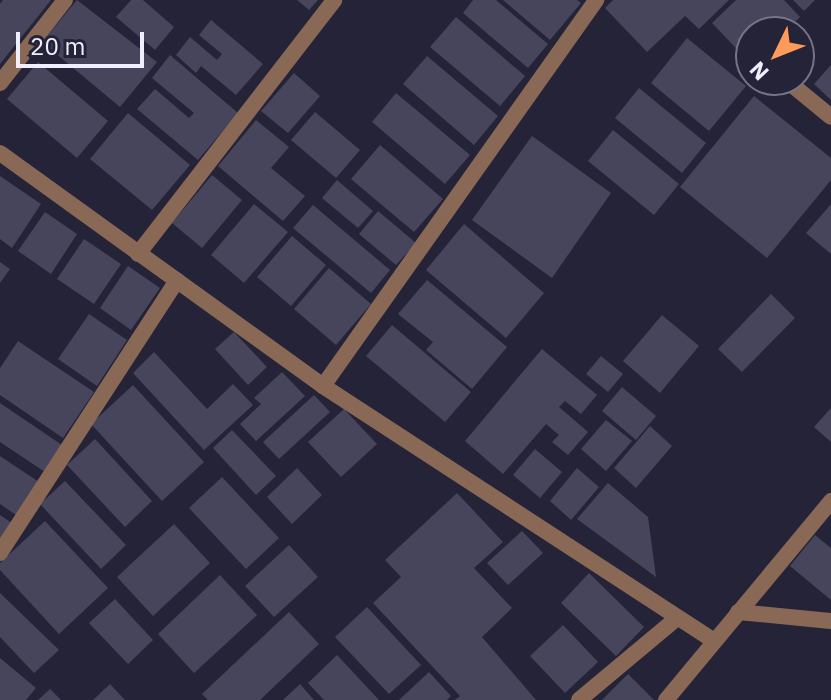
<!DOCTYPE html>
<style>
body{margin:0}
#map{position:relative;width:831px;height:700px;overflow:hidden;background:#252337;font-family:"IBM Plex Sans",sans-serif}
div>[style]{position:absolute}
.building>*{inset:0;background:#47455c}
.minor>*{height:16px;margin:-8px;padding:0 8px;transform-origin:8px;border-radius:8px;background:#896956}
span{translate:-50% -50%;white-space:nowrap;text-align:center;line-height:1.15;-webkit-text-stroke:7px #252337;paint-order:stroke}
.north{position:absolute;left:735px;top:16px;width:80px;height:80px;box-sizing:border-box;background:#252337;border:2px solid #767486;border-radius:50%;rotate:227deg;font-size:22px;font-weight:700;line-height:32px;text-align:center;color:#efeefc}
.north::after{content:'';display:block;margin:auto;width:28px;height:36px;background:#ff9b5a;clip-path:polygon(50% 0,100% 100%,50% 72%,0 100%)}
.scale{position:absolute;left:16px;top:32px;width:128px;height:36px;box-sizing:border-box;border:4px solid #efeefc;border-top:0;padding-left:10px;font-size:24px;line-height:28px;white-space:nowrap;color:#efeefc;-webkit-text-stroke:6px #252337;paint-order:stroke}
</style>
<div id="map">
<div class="building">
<i style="clip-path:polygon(3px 0,51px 0,0 64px,0 4px)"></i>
<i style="clip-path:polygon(77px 0,157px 62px,120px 107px,42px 42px)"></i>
<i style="clip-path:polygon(131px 0,143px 0,174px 27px,155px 50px,116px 17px)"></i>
<i style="clip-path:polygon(297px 0,318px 0,309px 10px)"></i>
<i style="clip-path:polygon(473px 0,496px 0,548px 44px,528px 68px,463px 13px)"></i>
<i style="clip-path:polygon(503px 0,577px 0,581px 3px,550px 40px)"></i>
<i style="clip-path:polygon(613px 0,729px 0,699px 29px,685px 16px,647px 52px,605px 8px)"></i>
<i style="clip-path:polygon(736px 0,784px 0,800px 17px,785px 32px,751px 32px,751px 64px,712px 23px)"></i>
<i style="clip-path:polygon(793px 0,815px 0,804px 11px)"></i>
<i style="clip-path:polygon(456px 17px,525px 76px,500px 106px,430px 47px)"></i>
<i style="clip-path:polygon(211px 20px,263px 64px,236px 95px,201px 66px,196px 73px,176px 55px,190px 37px,217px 60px,222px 54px,199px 35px)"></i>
<i style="clip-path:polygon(687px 38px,746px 86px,709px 131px,651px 83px)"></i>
<i style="clip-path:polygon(170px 55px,238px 113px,198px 160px,137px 109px,155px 89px,189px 118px,194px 113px,152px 78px)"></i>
<i style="clip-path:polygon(427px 56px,498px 116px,474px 145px,403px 84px)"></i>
<i style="clip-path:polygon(38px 62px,108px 121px,77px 158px,7px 99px)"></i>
<i style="clip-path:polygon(831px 65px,831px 100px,814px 84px)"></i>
<i style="clip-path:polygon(294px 73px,320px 96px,288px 133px,261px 111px)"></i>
<i style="clip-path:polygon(639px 88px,706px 143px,682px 173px,615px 118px)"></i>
<i style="clip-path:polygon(396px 93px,470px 155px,445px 184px,372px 122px)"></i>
<i style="clip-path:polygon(754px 96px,831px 158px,831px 180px,767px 258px,680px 187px)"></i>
<i style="clip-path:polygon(315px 112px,360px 150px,336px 178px,291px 140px)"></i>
<i style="clip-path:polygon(128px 113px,190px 165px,152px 210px,90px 159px)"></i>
<i style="clip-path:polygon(256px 120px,289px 147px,271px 168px,305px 196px,283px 221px,218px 166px)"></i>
<i style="clip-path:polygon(613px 130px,679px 184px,654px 215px,588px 161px)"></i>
<i style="clip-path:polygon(532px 136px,611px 193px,552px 278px,472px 220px)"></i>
<i style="clip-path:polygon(380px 145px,443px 199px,414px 232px,351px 179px)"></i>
<i style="clip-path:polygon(212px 175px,242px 200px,202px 248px,172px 223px)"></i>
<i style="clip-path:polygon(0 176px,41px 204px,12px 248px,0 239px)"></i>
<i style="clip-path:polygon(337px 180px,373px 211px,358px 228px,322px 198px)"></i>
<i style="clip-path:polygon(254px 204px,288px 232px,244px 283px,211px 255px)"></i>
<i style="clip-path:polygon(831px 204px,831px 254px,806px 233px)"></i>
<i style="clip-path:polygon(313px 205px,390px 270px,371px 293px,293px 228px)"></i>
<i style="clip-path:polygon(378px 211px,416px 243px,396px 265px,359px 234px)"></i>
<i style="clip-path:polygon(45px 212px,77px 234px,51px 274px,18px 251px)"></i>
<i style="clip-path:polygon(464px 224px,544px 293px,506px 338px,426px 270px)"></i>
<i style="clip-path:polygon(292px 236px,326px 265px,291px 306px,257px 277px)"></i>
<i style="clip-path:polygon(84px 239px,121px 264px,94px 304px,57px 279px)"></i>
<i style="clip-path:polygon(0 262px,10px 269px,0 283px)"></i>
<i style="clip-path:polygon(128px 266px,160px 288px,131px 330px,100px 308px)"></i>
<i style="clip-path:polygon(329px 268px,371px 304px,336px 345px,294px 309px)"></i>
<i style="clip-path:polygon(427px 280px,507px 347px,472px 389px,426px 350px,433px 342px,398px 314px)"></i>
<i style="clip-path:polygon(771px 294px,795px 318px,742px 372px,718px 349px)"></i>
<i style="clip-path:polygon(89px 314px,127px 340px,97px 386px,58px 359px)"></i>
<i style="clip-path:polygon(662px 315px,699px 346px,660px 393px,623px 361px)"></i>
<i style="clip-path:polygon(392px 325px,471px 392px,445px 422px,366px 356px)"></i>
<i style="clip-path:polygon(234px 332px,267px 367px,248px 385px,215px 349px)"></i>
<i style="clip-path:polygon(18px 341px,94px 392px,63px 438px,0 395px,0 368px)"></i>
<i style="clip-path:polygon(542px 349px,597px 395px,581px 414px,565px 401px,559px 407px,588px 432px,568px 455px,552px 442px,559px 435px,546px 424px,503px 474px,465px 441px)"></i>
<i style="clip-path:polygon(154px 352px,207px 409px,233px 384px,253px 405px,204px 450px,133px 373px)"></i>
<i style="clip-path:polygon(601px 356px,623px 374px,608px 392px,586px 374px)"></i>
<i style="clip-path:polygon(282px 372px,305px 396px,256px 441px,240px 424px,261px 404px,254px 398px)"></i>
<i style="clip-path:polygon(133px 385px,204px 462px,162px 501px,91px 424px)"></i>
<i style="clip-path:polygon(622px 387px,656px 416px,636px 440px,602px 411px)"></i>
<i style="clip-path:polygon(314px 395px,330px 412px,279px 459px,263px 442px)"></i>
<i style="clip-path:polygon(0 403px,62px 445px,45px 472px,0 442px)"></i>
<i style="clip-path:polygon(831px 408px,831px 442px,814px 427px)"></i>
<i style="clip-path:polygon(344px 409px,377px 444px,341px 477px,308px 442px)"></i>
<i style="clip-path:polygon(606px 420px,632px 441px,606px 471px,581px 449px)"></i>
<i style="clip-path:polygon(650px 426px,672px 446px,636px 488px,614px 468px)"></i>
<i style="clip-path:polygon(232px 430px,276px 476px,256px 495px,213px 448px)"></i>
<i style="clip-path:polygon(95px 439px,152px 501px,125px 527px,67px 465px)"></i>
<i style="clip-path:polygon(535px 449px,562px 472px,540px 498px,513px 475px)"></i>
<i style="clip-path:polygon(0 456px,39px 482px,16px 515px,0 504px)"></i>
<i style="clip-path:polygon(297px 468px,322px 495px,292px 524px,267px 497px)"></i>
<i style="clip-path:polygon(577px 468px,599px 487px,571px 520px,550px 501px)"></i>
<i style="clip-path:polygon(222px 477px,279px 538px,246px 569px,189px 508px)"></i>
<i style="clip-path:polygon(65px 481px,126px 545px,101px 569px,40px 504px)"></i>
<i style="clip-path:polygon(608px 483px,648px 517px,656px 577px,577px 519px)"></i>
<i style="clip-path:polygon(457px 493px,503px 542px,474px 568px,512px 608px,482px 637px,536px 700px,455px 700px,460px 696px,373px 603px,401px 577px,385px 560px)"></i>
<i style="clip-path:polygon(0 515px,12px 523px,0 541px)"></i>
<i style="clip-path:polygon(45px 521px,108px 588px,59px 634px,0 570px,0 563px)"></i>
<i style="clip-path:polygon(174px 524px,210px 563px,153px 616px,117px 577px)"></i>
<i style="clip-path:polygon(522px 531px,543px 553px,508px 585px,487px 563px)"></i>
<i style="clip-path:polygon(815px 535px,831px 548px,831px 600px,790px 566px)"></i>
<i style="clip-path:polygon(289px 545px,318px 577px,274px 617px,245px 586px)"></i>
<i style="clip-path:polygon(589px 573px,644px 627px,616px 656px,561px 603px)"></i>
<i style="clip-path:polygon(220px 575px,257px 615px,194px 673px,158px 634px)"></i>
<i style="clip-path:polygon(0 593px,59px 650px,34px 673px,0 637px)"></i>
<i style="clip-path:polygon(115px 599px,153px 640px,128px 664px,89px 623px)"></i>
<i style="clip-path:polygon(367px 607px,421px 665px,389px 694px,335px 637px)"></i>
<i style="clip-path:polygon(289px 612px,319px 644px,260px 700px,208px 700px,202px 694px)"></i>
<i style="clip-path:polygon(563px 625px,598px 662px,565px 693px,530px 656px)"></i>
<i style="clip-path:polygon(337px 655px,379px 700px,324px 700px,308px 683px)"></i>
<i style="clip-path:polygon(0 658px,36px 688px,26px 700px,0 700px)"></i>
<i style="clip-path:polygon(429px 672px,451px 696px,447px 700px,399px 700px)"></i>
<i style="clip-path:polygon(628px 674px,654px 700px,602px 700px)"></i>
<i style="clip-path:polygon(110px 684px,125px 700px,93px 700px)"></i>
<i style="clip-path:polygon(300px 684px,314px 700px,283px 700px)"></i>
<i style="clip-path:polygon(50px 689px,61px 700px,38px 700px)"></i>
</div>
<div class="minor">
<i style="left:786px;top:80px;width:58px;rotate:39.4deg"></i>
<i style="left:0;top:83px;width:105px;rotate:-51.9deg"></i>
<i style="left:0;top:153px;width:398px;rotate:35.8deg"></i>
<i style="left:323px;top:386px;width:467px;rotate:33.1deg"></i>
<i style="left:138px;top:254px;width:321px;rotate:-52.3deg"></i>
<i style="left:323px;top:386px;width:473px;rotate:-54.7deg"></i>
<i style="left:0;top:553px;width:325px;rotate:-57deg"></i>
<i style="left:738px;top:612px;width:93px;rotate:5.5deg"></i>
<i style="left:579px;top:700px;width:128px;rotate:-39.9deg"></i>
<i style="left:666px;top:700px;width:259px;rotate:-50.3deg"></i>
</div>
<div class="north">N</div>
<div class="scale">20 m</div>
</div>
